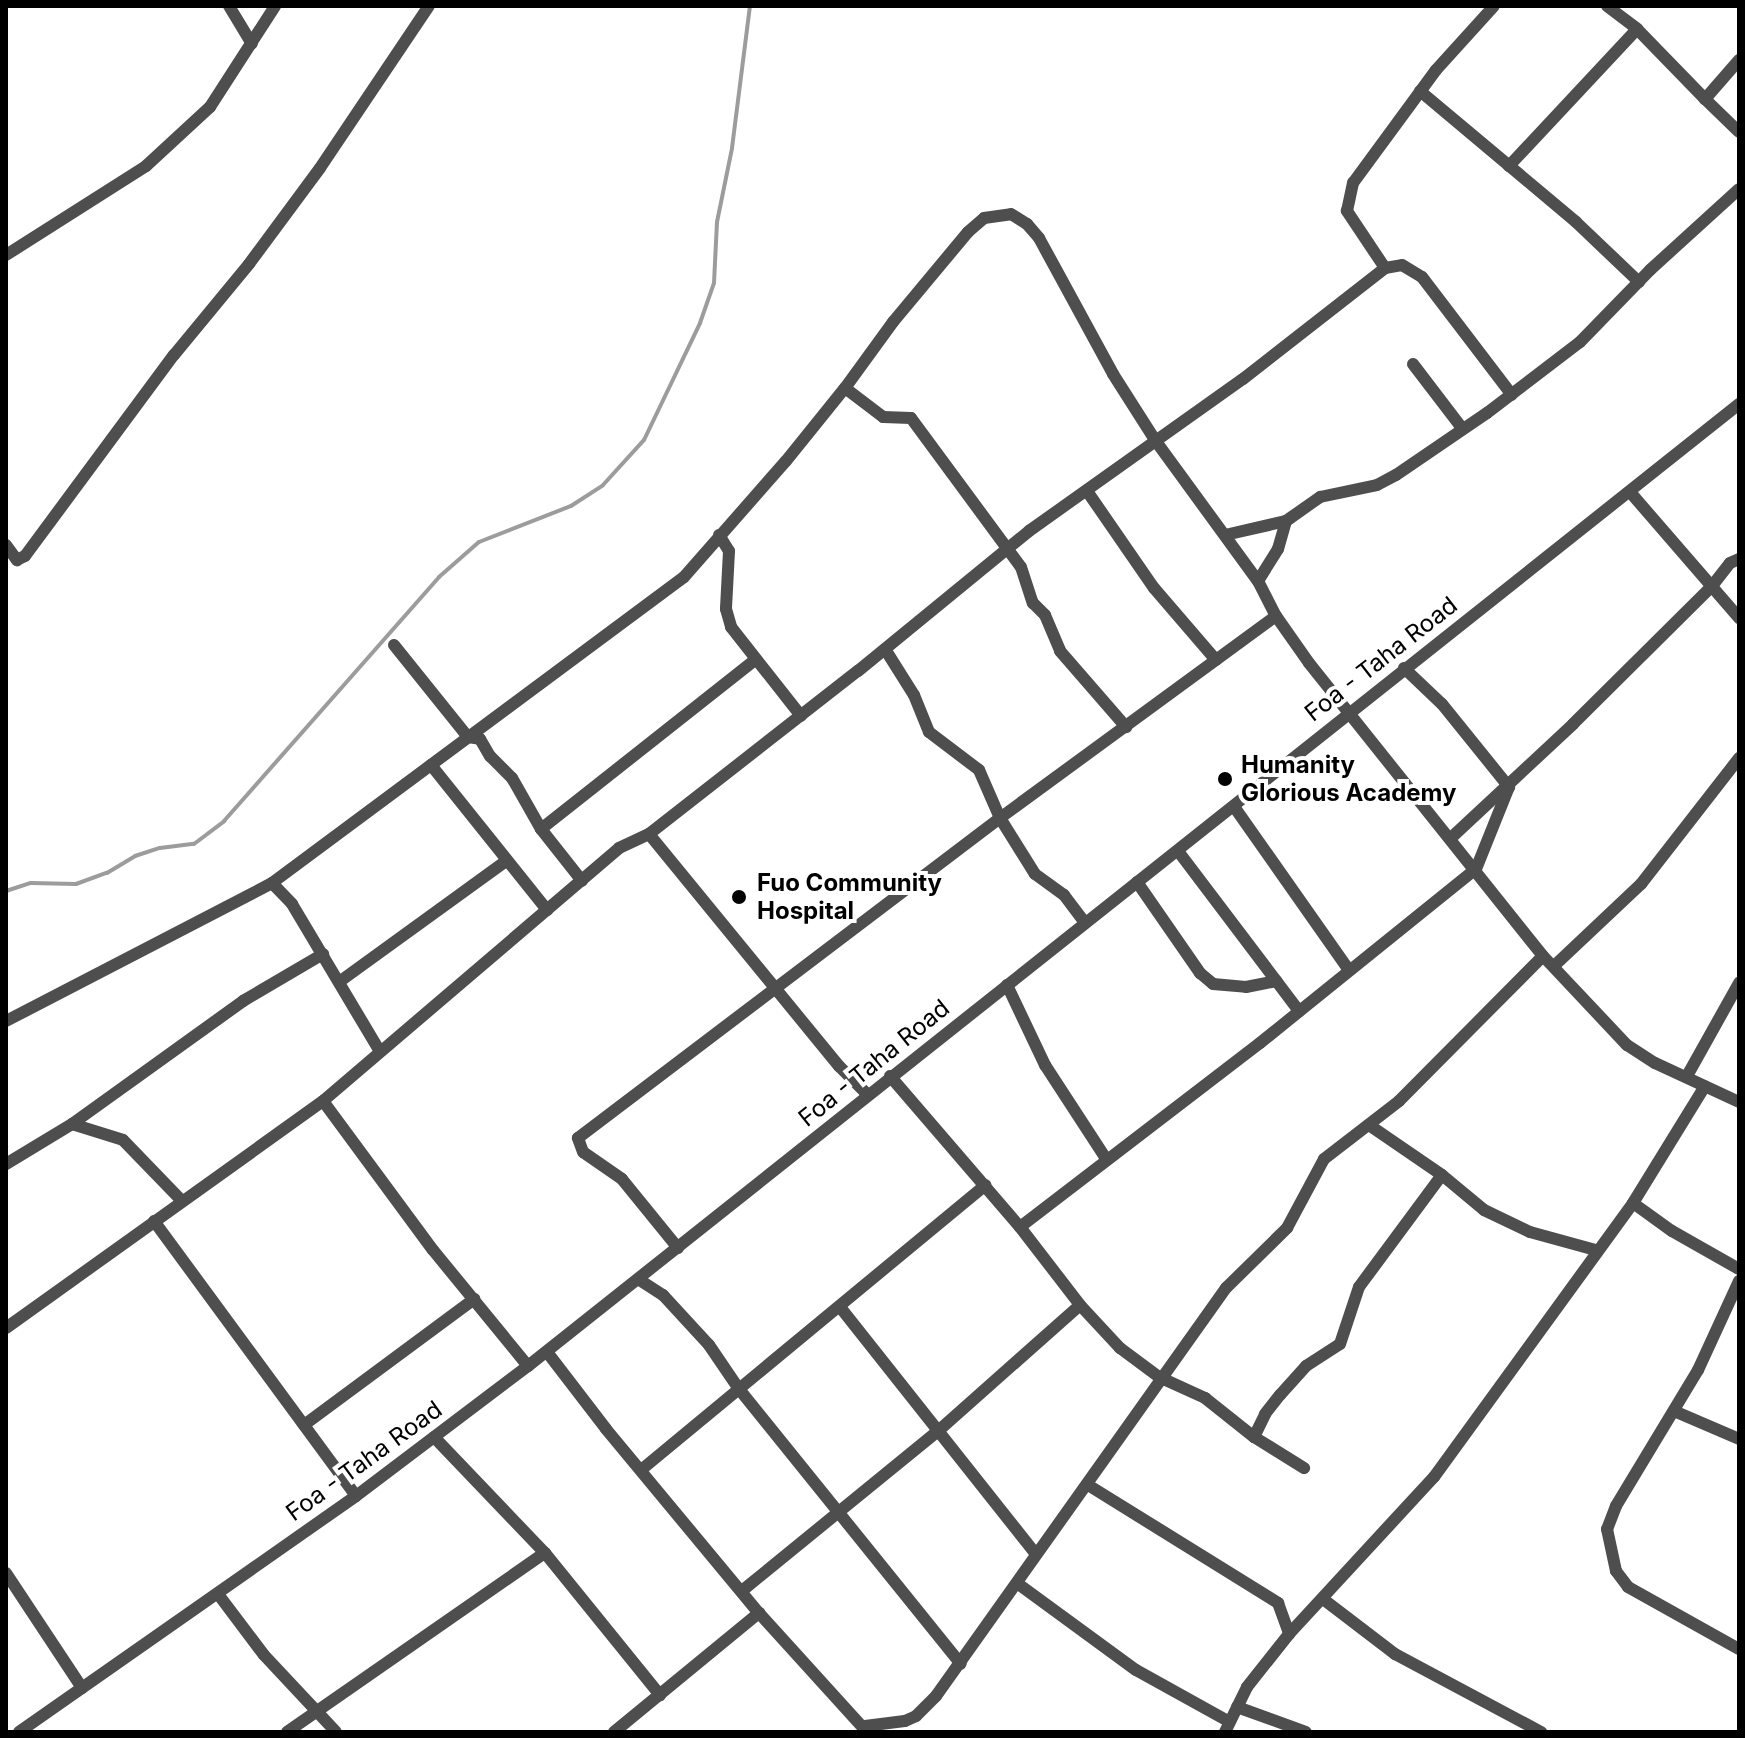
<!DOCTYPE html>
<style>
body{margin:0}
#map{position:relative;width:1745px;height:1738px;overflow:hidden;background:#fff;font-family:Inter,sans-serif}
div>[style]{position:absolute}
.stream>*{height:4px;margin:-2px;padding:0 2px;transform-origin:2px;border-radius:2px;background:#9c9c9c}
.minor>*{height:12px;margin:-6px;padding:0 6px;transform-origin:6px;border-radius:6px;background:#4e4e4e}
.dots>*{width:22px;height:22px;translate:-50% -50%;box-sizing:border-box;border:4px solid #fff;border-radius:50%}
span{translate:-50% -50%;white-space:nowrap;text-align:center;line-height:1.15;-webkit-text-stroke:8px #fff;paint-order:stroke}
.street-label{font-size:24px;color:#000}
.poi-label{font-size:24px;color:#000;font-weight:700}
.left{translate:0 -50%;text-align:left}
.frame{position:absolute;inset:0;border:8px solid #000;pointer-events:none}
</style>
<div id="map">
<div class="stream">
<i style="left:6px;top:891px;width:26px;rotate:-18deg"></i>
<i style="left:31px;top:883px;width:45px;rotate:1.3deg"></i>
<i style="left:76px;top:884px;width:33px;rotate:-20deg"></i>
<i style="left:107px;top:873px;width:33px;rotate:-31deg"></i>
<i style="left:135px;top:856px;width:26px;rotate:-18deg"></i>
<i style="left:160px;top:848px;width:34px;rotate:-7deg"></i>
<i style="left:194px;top:844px;width:38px;rotate:-37deg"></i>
<i style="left:224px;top:821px;width:325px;rotate:-48.6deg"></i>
<i style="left:439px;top:577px;width:53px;rotate:-41.2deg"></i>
<i style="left:479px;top:542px;width:99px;rotate:-21.4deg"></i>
<i style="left:571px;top:506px;width:38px;rotate:-33deg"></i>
<i style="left:603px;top:485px;width:61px;rotate:-47.7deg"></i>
<i style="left:644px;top:440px;width:130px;rotate:-64.4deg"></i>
<i style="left:700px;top:323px;width:42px;rotate:-70.7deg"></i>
<i style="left:714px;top:283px;width:61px;rotate:-87.2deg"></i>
<i style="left:717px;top:222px;width:76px;rotate:-78.5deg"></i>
<i style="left:732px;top:148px;width:143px;rotate:-82.8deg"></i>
</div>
<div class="minor">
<i style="left:229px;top:6px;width:44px;rotate:58.8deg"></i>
<i style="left:1607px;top:6px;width:38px;rotate:37deg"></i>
<i style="left:1637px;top:29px;width:98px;rotate:45.8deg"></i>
<i style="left:1739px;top:60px;width:52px;rotate:131.1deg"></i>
<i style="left:1705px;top:99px;width:47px;rotate:44.1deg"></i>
<i style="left:1420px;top:91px;width:204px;rotate:40deg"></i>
<i style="left:1576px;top:222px;width:87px;rotate:43.6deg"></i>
<i style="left:1509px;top:166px;width:187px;rotate:-46.9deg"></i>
<i style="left:6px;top:255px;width:166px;rotate:-32.4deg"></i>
<i style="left:146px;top:166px;width:87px;rotate:-42.7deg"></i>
<i style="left:210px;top:107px;width:120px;rotate:-57.2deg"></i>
<i style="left:1385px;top:268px;width:69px;rotate:-123.7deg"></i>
<i style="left:1347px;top:211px;width:29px;rotate:-78deg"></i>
<i style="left:1353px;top:183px;width:140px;rotate:-53.7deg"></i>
<i style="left:1436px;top:70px;width:86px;rotate:-47.8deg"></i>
<i style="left:1413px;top:364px;width:81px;rotate:52.6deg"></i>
<i style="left:845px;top:388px;width:48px;rotate:37.3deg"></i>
<i style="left:883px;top:417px;width:28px;rotate:2deg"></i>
<i style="left:911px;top:418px;width:185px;rotate:53.6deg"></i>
<i style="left:1021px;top:567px;width:38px;rotate:72deg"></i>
<i style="left:1033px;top:603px;width:17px;rotate:45deg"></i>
<i style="left:1045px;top:615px;width:39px;rotate:67deg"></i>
<i style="left:1060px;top:651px;width:101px;rotate:49deg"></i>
<i style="left:1087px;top:491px;width:118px;rotate:55.4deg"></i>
<i style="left:1154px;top:588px;width:95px;rotate:49.3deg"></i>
<i style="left:1630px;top:492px;width:167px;rotate:49.1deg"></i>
<i style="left:719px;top:535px;width:19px;rotate:58deg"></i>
<i style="left:729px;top:551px;width:58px;rotate:93deg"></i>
<i style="left:726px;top:609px;width:19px;rotate:74deg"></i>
<i style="left:731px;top:627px;width:113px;rotate:51.8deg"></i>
<i style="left:1225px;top:535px;width:63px;rotate:-12.9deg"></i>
<i style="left:1286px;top:521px;width:42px;rotate:-35.2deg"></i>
<i style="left:1320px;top:497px;width:58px;rotate:-11.9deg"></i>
<i style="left:1377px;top:485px;width:21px;rotate:-28deg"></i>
<i style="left:1396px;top:475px;width:110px;rotate:-34.3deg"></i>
<i style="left:1487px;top:413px;width:117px;rotate:-37.4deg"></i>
<i style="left:1580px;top:342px;width:100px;rotate:-45.8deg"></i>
<i style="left:1650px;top:270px;width:120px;rotate:-42.3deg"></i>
<i style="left:6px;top:545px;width:19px;rotate:54deg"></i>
<i style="left:17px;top:560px;width:9px;rotate:-27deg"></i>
<i style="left:25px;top:556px;width:250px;rotate:-53.5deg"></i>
<i style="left:174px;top:355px;width:118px;rotate:-50.5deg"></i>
<i style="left:249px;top:264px;width:119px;rotate:-53.5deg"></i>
<i style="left:320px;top:168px;width:195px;rotate:-56.1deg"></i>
<i style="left:1258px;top:581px;width:38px;rotate:-58deg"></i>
<i style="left:1278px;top:549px;width:29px;rotate:-74deg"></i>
<i style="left:394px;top:645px;width:118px;rotate:51.2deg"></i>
<i style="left:468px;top:737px;width:12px;rotate:9deg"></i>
<i style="left:480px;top:739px;width:20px;rotate:60deg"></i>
<i style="left:490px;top:756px;width:31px;rotate:45deg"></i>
<i style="left:512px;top:778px;width:59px;rotate:60.4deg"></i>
<i style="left:541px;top:829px;width:66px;rotate:51.7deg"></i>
<i style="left:885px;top:649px;width:54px;rotate:57.8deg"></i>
<i style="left:914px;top:695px;width:40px;rotate:68deg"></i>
<i style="left:929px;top:732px;width:63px;rotate:37.2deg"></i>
<i style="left:979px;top:770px;width:52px;rotate:66.4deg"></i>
<i style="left:1000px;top:818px;width:66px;rotate:58deg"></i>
<i style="left:1035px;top:874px;width:36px;rotate:36deg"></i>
<i style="left:1064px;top:895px;width:34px;rotate:53deg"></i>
<i style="left:1404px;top:668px;width:52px;rotate:43.5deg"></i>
<i style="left:1442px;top:704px;width:107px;rotate:51.1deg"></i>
<i style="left:431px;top:765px;width:186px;rotate:51.3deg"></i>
<i style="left:1235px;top:808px;width:198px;rotate:54.9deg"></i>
<i style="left:541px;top:829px;width:273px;rotate:-38.3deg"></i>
<i style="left:649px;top:834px;width:300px;rotate:50.7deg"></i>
<i style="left:839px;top:1066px;width:41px;rotate:45deg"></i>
<i style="left:1452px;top:837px;width:166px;rotate:-43deg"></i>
<i style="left:1573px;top:724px;width:196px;rotate:-44.8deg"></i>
<i style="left:1712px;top:586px;width:29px;rotate:-52deg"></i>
<i style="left:1730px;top:563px;width:10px;rotate:-24deg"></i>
<i style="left:1178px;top:851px;width:201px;rotate:52.9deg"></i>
<i style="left:1137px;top:882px;width:111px;rotate:55.3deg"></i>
<i style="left:1200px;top:973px;width:17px;rotate:40deg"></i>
<i style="left:1213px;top:984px;width:33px;rotate:5deg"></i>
<i style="left:1246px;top:987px;width:31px;rotate:-11deg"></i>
<i style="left:272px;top:883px;width:29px;rotate:46deg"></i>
<i style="left:292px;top:904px;width:170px;rotate:59.2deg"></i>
<i style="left:1554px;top:966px;width:120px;rotate:-43.3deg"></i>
<i style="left:1641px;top:884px;width:160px;rotate:-52.1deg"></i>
<i style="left:339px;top:982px;width:206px;rotate:-35.9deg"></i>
<i style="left:1007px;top:985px;width:89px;rotate:64.6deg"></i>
<i style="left:1045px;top:1065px;width:113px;rotate:56.9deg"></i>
<i style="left:6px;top:1021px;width:300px;rotate:-27.4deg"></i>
<i style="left:272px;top:883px;width:513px;rotate:-36.6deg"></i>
<i style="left:684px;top:577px;width:154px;rotate:-48.7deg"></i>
<i style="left:786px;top:461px;width:94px;rotate:-51.1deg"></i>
<i style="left:845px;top:388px;width:82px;rotate:-54deg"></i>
<i style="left:893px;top:322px;width:117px;rotate:-50.2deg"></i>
<i style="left:968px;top:232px;width:21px;rotate:-41deg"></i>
<i style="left:984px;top:218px;width:27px;rotate:-8deg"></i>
<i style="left:1011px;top:214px;width:19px;rotate:32deg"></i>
<i style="left:1027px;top:224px;width:18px;rotate:49deg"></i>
<i style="left:1039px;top:238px;width:155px;rotate:61.4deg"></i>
<i style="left:1113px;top:374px;width:78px;rotate:57.5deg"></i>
<i style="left:1155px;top:440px;width:175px;rotate:53.9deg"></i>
<i style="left:1258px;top:581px;width:39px;rotate:63deg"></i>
<i style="left:1276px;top:616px;width:57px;rotate:54.9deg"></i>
<i style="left:1309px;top:663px;width:375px;rotate:51.4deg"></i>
<i style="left:1543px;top:956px;width:122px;rotate:46.7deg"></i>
<i style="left:1627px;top:1045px;width:33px;rotate:33deg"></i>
<i style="left:1655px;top:1063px;width:93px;rotate:24.9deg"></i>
<i style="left:890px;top:1076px;width:199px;rotate:49.3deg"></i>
<i style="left:1020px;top:1227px;width:98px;rotate:52.4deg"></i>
<i style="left:1080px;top:1305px;width:59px;rotate:47.1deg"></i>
<i style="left:1120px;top:1348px;width:49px;rotate:36.6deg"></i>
<i style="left:1159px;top:1377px;width:51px;rotate:24.5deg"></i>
<i style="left:1205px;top:1398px;width:63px;rotate:38.5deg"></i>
<i style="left:1254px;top:1437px;width:59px;rotate:31.8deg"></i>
<i style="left:1687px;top:1076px;width:107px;rotate:-60.8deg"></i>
<i style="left:323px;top:1101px;width:185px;rotate:53.6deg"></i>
<i style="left:433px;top:1250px;width:150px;rotate:50.7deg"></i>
<i style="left:72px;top:1124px;width:53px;rotate:17.4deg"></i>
<i style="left:123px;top:1140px;width:83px;rotate:46deg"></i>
<i style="left:1369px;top:1125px;width:88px;rotate:34.4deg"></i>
<i style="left:1442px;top:1175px;width:55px;rotate:39.8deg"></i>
<i style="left:1484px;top:1210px;width:51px;rotate:25.6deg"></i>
<i style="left:1530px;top:1232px;width:68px;rotate:15.3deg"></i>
<i style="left:6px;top:1164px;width:77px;rotate:-31.2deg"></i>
<i style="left:72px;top:1124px;width:211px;rotate:-35.7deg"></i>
<i style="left:243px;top:1001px;width:93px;rotate:-30.4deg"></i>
<i style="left:1633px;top:1203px;width:48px;rotate:35.7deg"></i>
<i style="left:1672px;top:1231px;width:77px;rotate:29.6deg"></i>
<i style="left:154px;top:1221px;width:341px;rotate:53.7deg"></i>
<i style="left:1020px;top:1227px;width:302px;rotate:-37.5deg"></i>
<i style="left:1260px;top:1043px;width:277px;rotate:-38.9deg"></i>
<i style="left:1476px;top:869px;width:88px;rotate:-68.1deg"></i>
<i style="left:678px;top:1248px;width:89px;rotate:-129.1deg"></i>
<i style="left:622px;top:1179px;width:47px;rotate:-145.3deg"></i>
<i style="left:583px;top:1152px;width:15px;rotate:-110deg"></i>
<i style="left:578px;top:1138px;width:530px;rotate:-37.17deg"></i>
<i style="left:1000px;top:818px;width:342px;rotate:-36.2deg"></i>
<i style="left:638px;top:1279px;width:30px;rotate:33deg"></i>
<i style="left:663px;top:1295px;width:68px;rotate:47.4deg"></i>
<i style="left:709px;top:1345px;width:53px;rotate:55.7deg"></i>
<i style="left:739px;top:1389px;width:353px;rotate:51.1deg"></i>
<i style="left:1739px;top:1281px;width:98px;rotate:114.7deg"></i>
<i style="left:1698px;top:1370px;width:159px;rotate:121.1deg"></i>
<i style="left:1616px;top:1506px;width:25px;rotate:111deg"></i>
<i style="left:1607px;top:1529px;width:43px;rotate:77.9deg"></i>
<i style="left:1616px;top:1571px;width:20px;rotate:53deg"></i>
<i style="left:1628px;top:1587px;width:127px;rotate:29.2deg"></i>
<i style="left:840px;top:1307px;width:315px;rotate:51.6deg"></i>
<i style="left:6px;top:1328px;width:390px;rotate:-35.6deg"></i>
<i style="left:323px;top:1101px;width:389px;rotate:-40.5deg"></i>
<i style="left:619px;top:848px;width:33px;rotate:-25deg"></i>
<i style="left:649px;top:834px;width:265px;rotate:-38deg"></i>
<i style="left:858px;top:671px;width:221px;rotate:-39.3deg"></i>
<i style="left:1029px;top:531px;width:262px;rotate:-35.4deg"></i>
<i style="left:1243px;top:379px;width:180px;rotate:-38deg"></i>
<i style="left:1385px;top:268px;width:17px;rotate:-10deg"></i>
<i style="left:1402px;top:265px;width:23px;rotate:31deg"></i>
<i style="left:1422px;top:277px;width:148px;rotate:52.7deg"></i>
<i style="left:547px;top:1352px;width:97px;rotate:52.5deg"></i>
<i style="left:606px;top:1429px;width:239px;rotate:50.3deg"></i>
<i style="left:759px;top:1613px;width:159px;rotate:47.8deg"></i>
<i style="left:1674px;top:1411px;width:71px;rotate:23.3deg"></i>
<i style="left:304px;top:1425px;width:212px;rotate:-36.5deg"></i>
<i style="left:434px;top:1437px;width:161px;rotate:46.3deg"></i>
<i style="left:545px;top:1553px;width:183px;rotate:51deg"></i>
<i style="left:1254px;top:1437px;width:25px;rotate:-64deg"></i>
<i style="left:1265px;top:1414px;width:24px;rotate:-52deg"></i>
<i style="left:1280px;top:1395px;width:39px;rotate:-48deg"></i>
<i style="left:1306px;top:1366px;width:40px;rotate:-32.9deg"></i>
<i style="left:1340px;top:1344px;width:60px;rotate:-71.6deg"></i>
<i style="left:1359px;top:1287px;width:139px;rotate:-53.5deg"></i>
<i style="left:641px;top:1470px;width:447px;rotate:-39.6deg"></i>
<i style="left:1088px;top:1485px;width:224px;rotate:31.8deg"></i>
<i style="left:1278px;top:1603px;width:33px;rotate:70deg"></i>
<i style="left:6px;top:1573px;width:138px;rotate:56.5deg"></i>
<i style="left:1017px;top:1583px;width:147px;rotate:36.2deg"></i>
<i style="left:1136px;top:1670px;width:107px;rotate:29deg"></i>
<i style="left:743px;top:1590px;width:250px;rotate:-39.2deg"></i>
<i style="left:937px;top:1432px;width:191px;rotate:-41.6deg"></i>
<i style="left:218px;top:1594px;width:76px;rotate:53deg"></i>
<i style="left:264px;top:1655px;width:105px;rotate:46.9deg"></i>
<i style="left:1323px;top:1599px;width:91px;rotate:37.4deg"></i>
<i style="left:1395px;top:1654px;width:166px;rotate:28.1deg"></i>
<i style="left:1237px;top:1707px;width:73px;rotate:19.9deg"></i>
<i style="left:865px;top:1726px;width:40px;rotate:-7.1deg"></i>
<i style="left:905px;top:1721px;width:12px;rotate:-24deg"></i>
<i style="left:916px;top:1716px;width:28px;rotate:-45deg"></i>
<i style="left:936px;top:1696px;width:501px;rotate:-54.6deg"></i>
<i style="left:1226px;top:1288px;width:86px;rotate:-44.5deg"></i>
<i style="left:1287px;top:1228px;width:78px;rotate:-61.8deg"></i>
<i style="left:1324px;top:1159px;width:95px;rotate:-37.7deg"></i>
<i style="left:1399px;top:1101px;width:204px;rotate:-45.2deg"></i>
<i style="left:19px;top:1732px;width:411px;rotate:-35deg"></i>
<i style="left:356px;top:1496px;width:216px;rotate:-37.1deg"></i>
<i style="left:528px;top:1366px;width:1547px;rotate:-38.46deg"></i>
<i style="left:287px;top:1732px;width:314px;rotate:-34.8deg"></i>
<i style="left:614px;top:1732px;width:188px;rotate:-39.4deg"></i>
<i style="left:1225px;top:1732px;width:50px;rotate:-63.9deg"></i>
<i style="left:1247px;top:1687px;width:68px;rotate:-51.6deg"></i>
<i style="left:1289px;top:1634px;width:214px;rotate:-47.3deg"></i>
<i style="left:1434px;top:1477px;width:339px;rotate:-54deg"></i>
<i style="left:1633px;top:1203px;width:137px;rotate:-58.4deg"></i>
</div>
<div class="dots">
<i style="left:1225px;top:779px;background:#000"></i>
<i style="left:739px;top:897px;background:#000"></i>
</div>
<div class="street-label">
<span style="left:1381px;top:659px;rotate:-38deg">Foa - Taha Road</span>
<span style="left:874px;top:1063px;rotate:-39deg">Foa - Taha Road</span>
<span style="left:364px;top:1461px;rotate:-36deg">Foa - Taha Road</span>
</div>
<div class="poi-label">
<span class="left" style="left:1241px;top:779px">Humanity<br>Glorious Academy</span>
<span class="left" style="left:757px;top:897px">Fuo Community<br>Hospital</span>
</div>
<div class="frame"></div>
</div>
